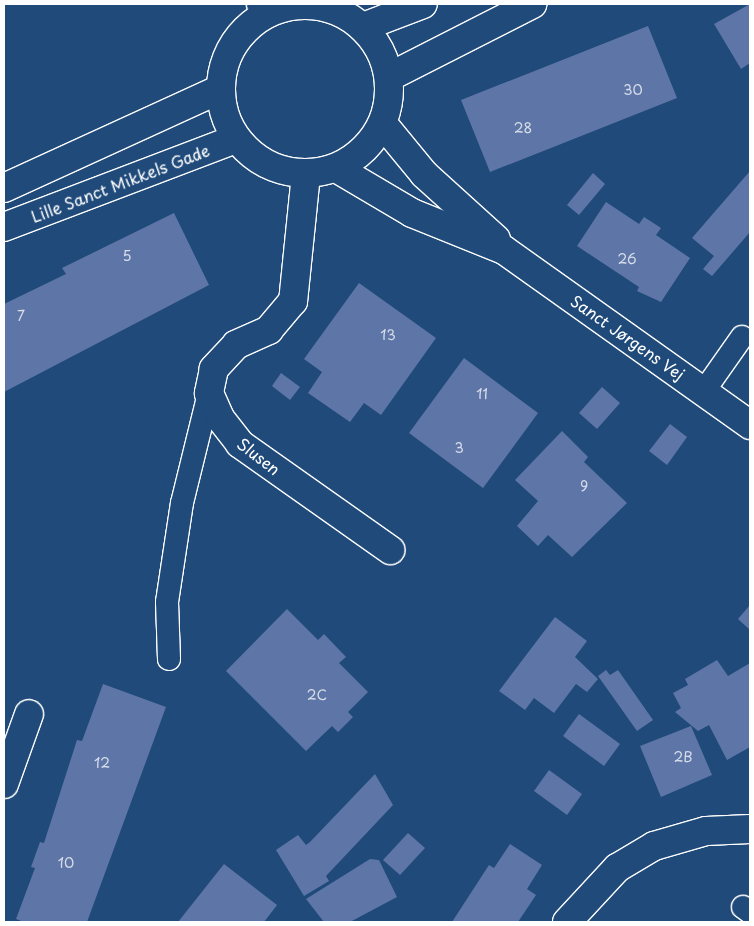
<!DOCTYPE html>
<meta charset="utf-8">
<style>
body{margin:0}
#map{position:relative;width:754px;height:926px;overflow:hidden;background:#1f4a7a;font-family:"Playpen Sans",sans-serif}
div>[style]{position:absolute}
.building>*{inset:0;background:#5e76a7}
.roads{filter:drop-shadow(1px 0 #fff) drop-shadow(-1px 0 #fff) drop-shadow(0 1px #fff) drop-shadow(0 -1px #fff)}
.lane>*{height:22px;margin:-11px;padding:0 11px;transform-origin:11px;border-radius:11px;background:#1f4a7a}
.street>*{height:28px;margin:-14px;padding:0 14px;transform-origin:14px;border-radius:14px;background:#1f4a7a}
.secondary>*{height:28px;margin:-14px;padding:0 14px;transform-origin:14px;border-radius:14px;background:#1f4a7a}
.secondary>.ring{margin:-14px;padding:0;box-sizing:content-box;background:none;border:28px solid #1f4a7a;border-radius:50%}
span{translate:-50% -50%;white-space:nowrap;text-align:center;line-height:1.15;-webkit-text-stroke:4px #1f4a7a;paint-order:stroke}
.number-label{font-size:14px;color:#d7dde9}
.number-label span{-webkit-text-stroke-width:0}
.street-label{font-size:16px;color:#fff}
.frame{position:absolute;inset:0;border:5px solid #fff;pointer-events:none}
</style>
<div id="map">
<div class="building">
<i style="clip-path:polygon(750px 4px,750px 63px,741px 69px,714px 24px)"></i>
<i style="clip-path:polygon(648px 26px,677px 98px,490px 172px,461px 100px)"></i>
<i style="clip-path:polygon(750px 171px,750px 232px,712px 276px,703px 269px,714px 256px,692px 238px)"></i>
<i style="clip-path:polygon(593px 173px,605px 184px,579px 215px,567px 205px)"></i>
<i style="clip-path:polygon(606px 202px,639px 224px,644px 217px,661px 228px,656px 235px,690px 258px,661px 302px,637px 291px,639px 287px,577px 246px)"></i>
<i style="clip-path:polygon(174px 213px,209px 285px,4px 392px,4px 304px,66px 274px,62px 268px)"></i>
<i style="clip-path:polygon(359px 283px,436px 338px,381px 415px,364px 403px,350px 422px,308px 393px,322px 372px,304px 359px)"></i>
<i style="clip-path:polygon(464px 358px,538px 413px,483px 488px,409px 433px)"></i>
<i style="clip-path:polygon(281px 373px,300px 387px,290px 400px,272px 386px)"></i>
<i style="clip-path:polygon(602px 387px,620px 403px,597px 429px,579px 413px)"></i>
<i style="clip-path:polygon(670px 424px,687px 437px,667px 465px,649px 451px)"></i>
<i style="clip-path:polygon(562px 431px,588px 457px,584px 462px,627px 503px,572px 557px,548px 535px,538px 546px,517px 526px,538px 501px,515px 480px)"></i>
<i style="clip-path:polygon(750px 605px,750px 630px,738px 619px)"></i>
<i style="clip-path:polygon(287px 609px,318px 640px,324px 634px,346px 657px,339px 663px,368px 692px,348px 712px,353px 717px,338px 732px,332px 726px,306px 751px,226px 671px)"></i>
<i style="clip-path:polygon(555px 617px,587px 641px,575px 657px,598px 679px,587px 692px,576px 684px,554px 713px,534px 698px,525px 710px,499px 691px)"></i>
<i style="clip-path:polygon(717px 660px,728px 676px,750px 663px,750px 747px,727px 760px,709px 725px,698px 731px,675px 712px,681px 708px,673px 693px,688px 685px,685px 679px)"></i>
<i style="clip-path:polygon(606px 670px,610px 675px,618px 670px,653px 720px,637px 731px,598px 676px)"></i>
<i style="clip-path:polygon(103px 684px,166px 707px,87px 922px,24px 922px,16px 919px,35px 868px,31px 867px,40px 842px,44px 843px,77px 740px,82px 741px)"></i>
<i style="clip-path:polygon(579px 714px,620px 744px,604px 766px,563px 736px)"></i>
<i style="clip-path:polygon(691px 726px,712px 775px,661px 797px,640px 746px)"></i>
<i style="clip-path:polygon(549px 770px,582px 794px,567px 815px,534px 791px)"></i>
<i style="clip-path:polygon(375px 774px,393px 805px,326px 876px,329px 881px,304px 896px,276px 850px,298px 835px,306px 845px,310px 842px)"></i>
<i style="clip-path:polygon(408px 833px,425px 848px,400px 875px,383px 860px)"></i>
<i style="clip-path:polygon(510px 844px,542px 865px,527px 889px,536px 895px,518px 922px,452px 922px,489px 865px,494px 868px)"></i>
<i style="clip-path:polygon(370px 859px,379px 860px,397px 897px,350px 922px,324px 922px,306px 899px)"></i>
<i style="clip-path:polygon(224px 864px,277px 905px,264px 922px,178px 922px)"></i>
</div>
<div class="roads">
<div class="lane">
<i style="left:704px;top:391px;width:66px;rotate:-54.9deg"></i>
<i style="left:169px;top:659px;width:57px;rotate:-92deg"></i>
<i style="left:167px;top:602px;width:100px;rotate:-81.4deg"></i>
<i style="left:182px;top:503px;width:113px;rotate:-76.2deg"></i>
<i style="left:743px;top:907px;width:9px;rotate:36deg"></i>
</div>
<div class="street">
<i style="left:261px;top:4px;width:11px;rotate:56deg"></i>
<i style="left:306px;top:174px;width:128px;rotate:95.8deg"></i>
<i style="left:293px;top:301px;width:38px;rotate:130deg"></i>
<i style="left:269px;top:330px;width:36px;rotate:156deg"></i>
<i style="left:236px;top:345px;width:33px;rotate:133deg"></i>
<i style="left:214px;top:369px;width:25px;rotate:102deg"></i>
<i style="left:209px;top:393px;width:27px;rotate:66deg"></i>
<i style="left:220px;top:418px;width:33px;rotate:52deg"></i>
<i style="left:240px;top:444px;width:184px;rotate:35.2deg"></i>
<i style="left:4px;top:784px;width:74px;rotate:-70.3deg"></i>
<i style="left:567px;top:922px;width:74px;rotate:-47.2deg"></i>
<i style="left:617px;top:868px;width:43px;rotate:-30.7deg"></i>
<i style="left:654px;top:846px;width:54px;rotate:-16.1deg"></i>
<i style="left:706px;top:831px;width:44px;rotate:-2.6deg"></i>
</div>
<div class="secondary">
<i class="ring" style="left:221px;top:5px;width:140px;height:140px"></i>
<i style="left:363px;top:27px;width:64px;rotate:-21deg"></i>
<i style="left:389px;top:77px;width:161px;rotate:-27deg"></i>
<i style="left:383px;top:124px;width:65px;rotate:50.6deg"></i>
<i style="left:424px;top:174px;width:97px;rotate:42.1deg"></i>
<i style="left:336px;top:168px;width:88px;rotate:30.6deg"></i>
<i style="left:412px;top:213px;width:99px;rotate:21.9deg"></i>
<i style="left:504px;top:250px;width:302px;rotate:35.4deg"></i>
<i style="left:4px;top:188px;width:238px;rotate:-24.6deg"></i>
<i style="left:4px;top:227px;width:248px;rotate:-20.8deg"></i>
</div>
</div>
<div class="number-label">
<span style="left:633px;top:90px">30</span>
<span style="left:523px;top:128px">28</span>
<span style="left:127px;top:256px">5</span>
<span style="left:627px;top:259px">26</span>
<span style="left:21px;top:316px">7</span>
<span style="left:388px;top:335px">13</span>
<span style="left:482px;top:394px">11</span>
<span style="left:459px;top:448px">3</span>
<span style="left:584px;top:486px">9</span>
<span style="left:317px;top:695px">2C</span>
<span style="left:683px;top:757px">2B</span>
<span style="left:102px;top:763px">12</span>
<span style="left:66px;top:863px">10</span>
</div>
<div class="street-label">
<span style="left:120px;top:183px;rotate:-21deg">Lille Sanct Mikkels Gade</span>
<span style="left:628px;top:337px;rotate:35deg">Sanct Jørgens Vej</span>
<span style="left:259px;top:456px;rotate:38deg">Slusen</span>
</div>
<div class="frame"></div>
</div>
